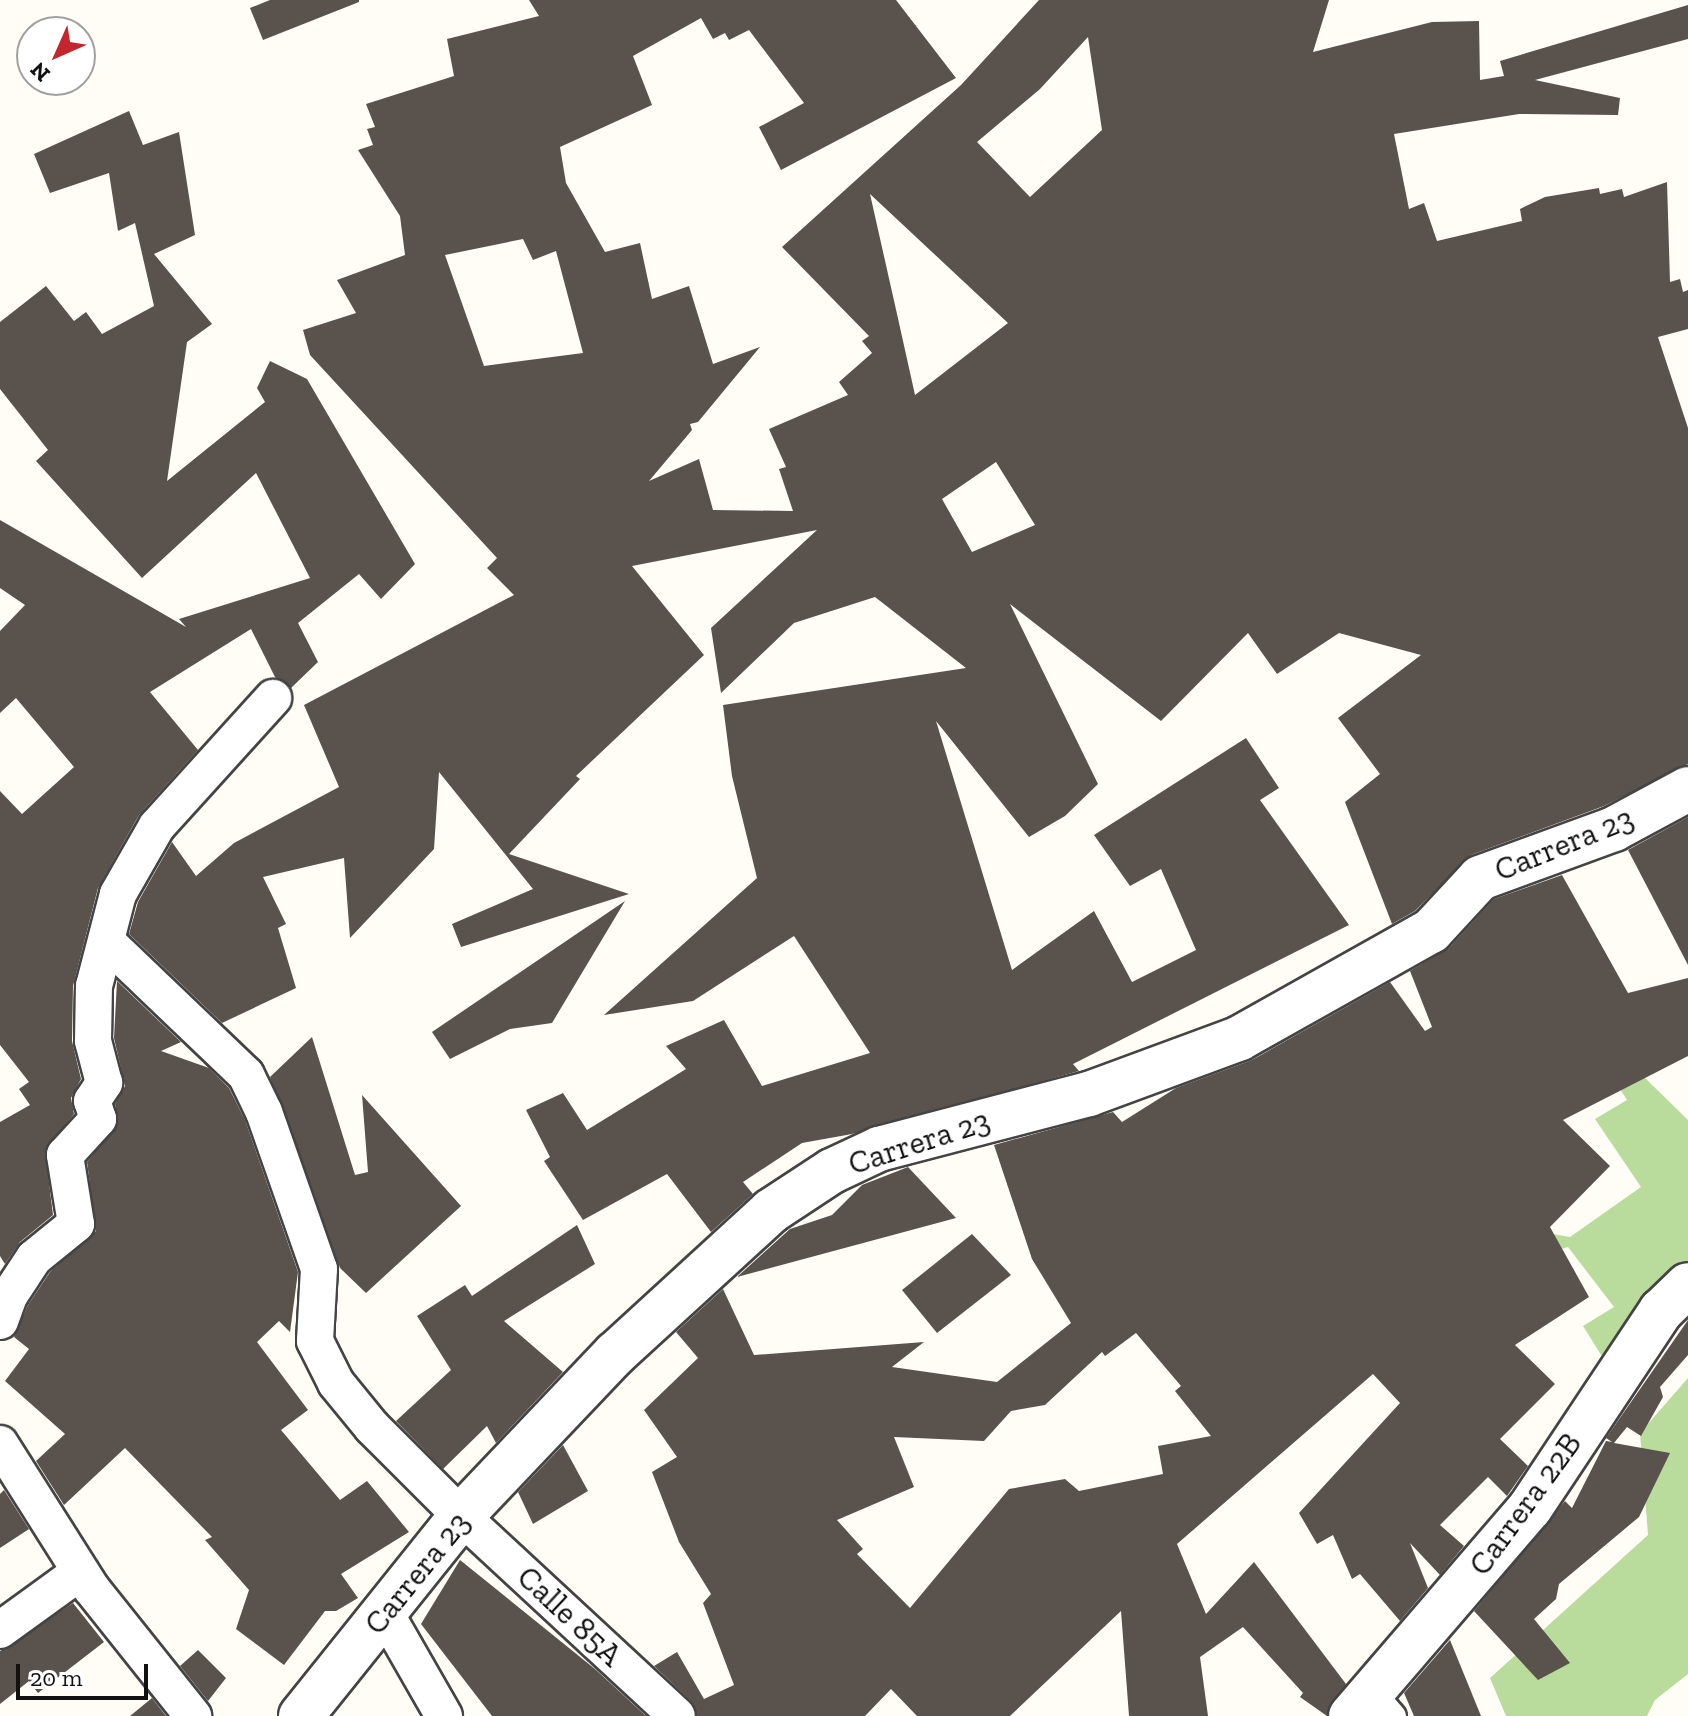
<!DOCTYPE html>
<style>
body{margin:0}
#map{position:relative;width:1688px;height:1716px;overflow:hidden;background:#fffdf5;font-family:"Zilla Slab",serif}
div>[style]{position:absolute}
.forest>*{inset:0;background:#b9dc9c}
.building>*{inset:0;background:#5a524d}
.roads{filter:drop-shadow(2px 0 #444) drop-shadow(-2px 0 #444) drop-shadow(0 2px #444) drop-shadow(0 -2px #444)}
.pedestrian>*{height:26px;margin:-13px;padding:0 13px;transform-origin:13px;border-radius:13px;background:#fff}
.minor>*{height:36px;margin:-18px;padding:0 18px;transform-origin:18px;border-radius:18px;background:#fff}
.tertiary>*{height:44px;margin:-22px;padding:0 22px;transform-origin:22px;border-radius:22px;background:#fff}
span{translate:-50% -50%;white-space:nowrap;text-align:center;line-height:1.15;-webkit-text-stroke:8px #fff;paint-order:stroke}
.street-label{font-size:32px;color:#111}
.north{position:absolute;left:16px;top:16px;width:80px;height:80px;box-sizing:border-box;background:#fff;border:2px solid #a0a0a0;border-radius:50%;rotate:225deg;font-size:22px;font-weight:700;line-height:32px;text-align:center;color:#111}
.north::after{content:'';display:block;margin:auto;width:28px;height:36px;background:#c4262e;clip-path:polygon(50% 0,100% 100%,50% 72%,0 100%)}
.scale{position:absolute;left:16px;top:1664px;width:132px;height:36px;box-sizing:border-box;border:4px solid #111;border-top:0;padding-left:10px;font-size:24px;line-height:28px;white-space:nowrap;color:#111;-webkit-text-stroke:6px #fff;paint-order:stroke}
</style>
<div id="map">
<div class="forest">
<i style="clip-path:polygon(1560px 995px,1688px 1120px,1688px 1306px,1603px 1358px,1583px 1326px,1614px 1307px,1568px 1247px,1551px 1252px,1553px 1234px,1570px 1237px,1641px 1187px,1595px 1119px,1627px 1100px)"></i>
<i style="clip-path:polygon(1688px 1378px,1688px 1674px,1655px 1700px,1647px 1716px,1506px 1716px,1490px 1678px,1648px 1535px,1640px 1433px)"></i>
</div>
<div class="building">
<i style="clip-path:polygon(270px 0,359px 0,359px 2px,263px 40px,250px 8px)"></i>
<i style="clip-path:polygon(evenodd,529px 0,896px 0,956px 78px,781px 170px,759px 127px,804px 103px,749px 30px,729px 40px,725px 33px,713px 39px,701px 18px,633px 56px,652px 105px,560px 147px,566px 183px,605px 252px,640px 243px,652px 299px,689px 286px,713px 364px,760px 347px,698px 422px,690px 424px,692px 430px,649px 481px,699px 459px,713px 510px,793px 511px,779px 469px,786px 467px,769px 429px,848px 395px,839px 382px,872px 353px,862px 341px,869px 336px,782px 247px,961px 85px,1039px 0,1329px 0,1313px 52px,1432px 22px,1479px 21px,1480px 80px,1504px 76px,1500px 61px,1688px 5px,1688px 39px,1535px 80px,1620px 98px,1618px 115px,1519px 114px,1394px 134px,1409px 209px,1424px 203px,1437px 241px,1522px 221px,1520px 209px,1545px 197px,1599px 188px,1600px 194px,1622px 189px,1624px 197px,1667px 182px,1670px 282px,1680px 279px,1683px 292px,1688px 290px,1688px 329px,1658px 337px,1688px 428px,1688px 764px,1604px 806px,1471px 855px,1415px 911px,1392px 924px,1345px 802px,1380px 774px,1338px 718px,1421px 655px,1339px 633px,1277px 674px,1248px 633px,1161px 721px,1010px 604px,1098px 784px,1065px 816px,1029px 837px,936px 721px,1012px 970px,1094px 911px,1132px 982px,1196px 950px,1161px 869px,1130px 886px,1094px 835px,1246px 738px,1279px 788px,1260px 800px,1349px 925px,1073px 1064px,1079px 1071px,852px 1134px,802px 1143px,743px 1182px,753px 1194px,711px 1232px,667px 1174px,583px 1220px,544px 1161px,550px 1157px,526px 1110px,563px 1093px,587px 1130px,686px 1069px,666px 1046px,724px 1020px,762px 1086px,870px 1053px,794px 936px,693px 1001px,604px 1015px,757px 878px,732px 776px,723px 705px,966px 668px,875px 597px,794px 623px,721px 693px,711px 628px,817px 530px,632px 566px,704px 655px,576px 776px,580px 779px,509px 854px,629px 894px,461px 947px,452px 924px,533px 889px,439px 772px,434px 849px,350px 938px,344px 858px,263px 877px,286px 924px,278px 928px,296px 988px,222px 1023px,129px 934px,138px 902px,172px 842px,196px 876px,234px 843px,339px 787px,304px 705px,514px 595px,487px 568px,497px 558px,310px 355px,303px 330px,356px 313px,337px 280px,405px 255px,400px 216px,358px 150px,373px 145px,367px 129px,375px 127px,366px 104px,454px 76px,447px 39px,539px 16px,529px 0,1088px 37px,1102px 130px,1030px 197px,977px 142px,1040px 89px,1088px 37px,529px 0,870px 194px,1008px 323px,915px 395px,897px 314px,870px 194px,529px 0,523px 239px,533px 260px,556px 251px,583px 353px,484px 366px,445px 255px,523px 239px,529px 0,996px 462px,1035px 525px,972px 552px,942px 499px,996px 462px)"></i>
<i style="clip-path:polygon(129px 111px,143px 145px,179px 132px,195px 235px,154px 254px,212px 324px,187px 342px,167px 481px,265px 402px,257px 388px,270px 361px,307px 379px,415px 564px,381px 599px,359px 574px,298px 623px,318px 662px,291px 688px,275px 677px,251px 629px,150px 692px,198px 750px,139px 815px,98px 888px,73px 986px,72px 1041px,81px 1079px,71px 1098px,74px 1114px,45px 1150px,53px 1215px,20px 1242px,5px 1264px,0 1256px,0 1122px,30px 1105px,19px 1089px,29px 1082px,0 1045px,0 791px,22px 814px,74px 767px,16px 698px,0 713px,0 631px,25px 605px,0 588px,0 520px,186px 627px,179px 619px,310px 578px,256px 473px,142px 578px,36px 461px,48px 450px,0 389px,0 322px,46px 286px,74px 321px,86px 312px,102px 334px,154px 306px,135px 223px,118px 231px,109px 173px,50px 193px,34px 154px)"></i>
<i style="clip-path:polygon(1688px 817px,1688px 965px,1628px 850px)"></i>
<i style="clip-path:polygon(evenodd,1562px 875px,1628px 993px,1688px 978px,1688px 1056px,1563px 1120px,1610px 1166px,1550px 1227px,1589px 1297px,1515px 1345px,1555px 1384px,1500px 1439px,1528px 1466px,1507px 1496px,1488px 1477px,1440px 1525px,1464px 1546px,1440px 1575px,1410px 1543px,1428px 1588px,1400px 1621px,1360px 1574px,1352px 1579px,1333px 1535px,1317px 1544px,1299px 1513px,1400px 1403px,1373px 1374px,1177px 1544px,1206px 1614px,1254px 1562px,1346px 1684px,1327px 1716px,1300px 1697px,1303px 1693px,1243px 1627px,1200px 1657px,1208px 1716px,1129px 1716px,1121px 1611px,1010px 1716px,917px 1716px,891px 1689px,865px 1716px,697px 1716px,691px 1701px,654px 1666px,677px 1652px,704px 1699px,734px 1685px,703px 1603px,711px 1594px,679px 1542px,652px 1472px,677px 1457px,644px 1410px,698px 1358px,676px 1332px,723px 1289px,754px 1355px,924px 1342px,892px 1367px,997px 1382px,1071px 1323px,1032px 1259px,994px 1145px,1113px 1112px,1122px 1122px,1176px 1088px,1252px 1060px,1390px 982px,1425px 1031px,1432px 1027px,1410px 971px,1449px 948px,1494px 899px,1562px 875px,1136px 1333px,1181px 1386px,1175px 1391px,1211px 1436px,1158px 1446px,1163px 1474px,1079px 1491px,1065px 1479px,1009px 1489px,910px 1608px,857px 1554px,863px 1549px,837px 1520px,914px 1487px,894px 1437px,984px 1441px,1011px 1411px,1045px 1405px,1102px 1352px,1105px 1356px,1136px 1333px)"></i>
<i style="clip-path:polygon(625px 901px,552px 1023px,510px 1029px,450px 1059px,432px 1032px)"></i>
<i style="clip-path:polygon(117px 981px,181px 1042px,161px 1051px,209px 1068px,229px 1088px,245px 1120px,298px 1272px,290px 1332px,279px 1321px,257px 1342px,308px 1410px,281px 1430px,340px 1500px,367px 1481px,409px 1532px,341px 1574px,358px 1598px,336px 1611px,325px 1611px,284px 1665px,236px 1629px,249px 1590px,205px 1540px,212px 1537px,125px 1448px,64px 1505px,36px 1461px,65px 1434px,5px 1381px,29px 1349px,14px 1337px,28px 1305px,50px 1272px,96px 1231px,87px 1162px,118px 1124px,115px 1104px,125px 1086px,114px 1038px)"></i>
<i style="clip-path:polygon(312px 1037px,355px 1175px,368px 1172px,362px 1095px,461px 1206px,366px 1293px,340px 1268px,270px 1077px)"></i>
<i style="clip-path:polygon(908px 1167px,956px 1218px,737px 1277px,790px 1229px,832px 1215px,862px 1185px)"></i>
<i style="clip-path:polygon(577px 1225px,595px 1264px,504px 1321px,563px 1372px,496px 1443px,487px 1426px,443px 1469px,396px 1421px,451px 1370px,417px 1316px,465px 1285px,472px 1296px)"></i>
<i style="clip-path:polygon(972px 1234px,1011px 1275px,937px 1333px,902px 1290px)"></i>
<i style="clip-path:polygon(1688px 1320px,1688px 1355px,1660px 1387px,1663px 1397px,1641px 1436px,1627px 1427px,1614px 1443px,1670px 1453px,1639px 1517px,1559px 1584px,1556px 1599px,1534px 1619px,1570px 1663px,1538px 1680px,1474px 1611px,1565px 1501px,1572px 1508px,1606px 1441px,1612px 1442px,1606px 1438px)"></i>
<i style="clip-path:polygon(563px 1445px,588px 1491px,533px 1524px,518px 1492px)"></i>
<i style="clip-path:polygon(4px 1490px,29px 1529px,0 1548px,0 1494px)"></i>
<i style="clip-path:polygon(460px 1560px,595px 1669px,646px 1716px,492px 1716px,421px 1624px)"></i>
<i style="clip-path:polygon(73px 1603px,104px 1642px,38px 1693px,29px 1681px,0 1704px,0 1651px)"></i>
<i style="clip-path:polygon(1450px 1640px,1481px 1716px,1414px 1716px,1404px 1693px)"></i>
<i style="clip-path:polygon(198px 1650px,226px 1678px,208px 1701px,180px 1666px)"></i>
<i style="clip-path:polygon(152px 1698px,166px 1716px,130px 1716px)"></i>
</div>
<div class="roads">
<div class="pedestrian">
<i style="left:1370px;top:1690px;width:35px;rotate:49deg"></i>
</div>
<div class="minor">
<i style="left:107px;top:942px;width:192px;rotate:43.7deg"></i>
<i style="left:246px;top:1075px;width:41px;rotate:64.1deg"></i>
<i style="left:264px;top:1112px;width:166px;rotate:70.7deg"></i>
<i style="left:319px;top:1269px;width:72px;rotate:93.2deg"></i>
<i style="left:315px;top:1341px;width:47px;rotate:63.4deg"></i>
<i style="left:336px;top:1383px;width:57px;rotate:50.7deg"></i>
<i style="left:372px;top:1427px;width:126px;rotate:45deg"></i>
<i style="left:461px;top:1516px;width:294px;rotate:42.8deg"></i>
<i style="left:0;top:1321px;width:27px;rotate:-70deg"></i>
<i style="left:9px;top:1296px;width:45px;rotate:-56.7deg"></i>
<i style="left:34px;top:1258px;width:54px;rotate:-39deg"></i>
<i style="left:76px;top:1224px;width:70px;rotate:-99.1deg"></i>
<i style="left:65px;top:1155px;width:49px;rotate:-47.5deg"></i>
<i style="left:98px;top:1119px;width:19px;rotate:-108deg"></i>
<i style="left:92px;top:1101px;width:22px;rotate:-56deg"></i>
<i style="left:104px;top:1083px;width:43px;rotate:-104.7deg"></i>
<i style="left:93px;top:1041px;width:55px;rotate:-89deg"></i>
<i style="left:94px;top:986px;width:95px;rotate:-75.4deg"></i>
<i style="left:118px;top:894px;width:78px;rotate:-60.2deg"></i>
<i style="left:157px;top:826px;width:173px;rotate:-47.8deg"></i>
<i style="left:0;top:1444px;width:170px;rotate:57.7deg"></i>
<i style="left:91px;top:1588px;width:164px;rotate:51.4deg"></i>
<i style="left:385px;top:1613px;width:119px;rotate:60.2deg"></i>
<i style="left:0;top:1630px;width:99px;rotate:-35.9deg"></i>
</div>
<div class="tertiary">
<i style="left:301px;top:1716px;width:256px;rotate:-51.3deg"></i>
<i style="left:461px;top:1516px;width:224px;rotate:-46.5deg"></i>
<i style="left:615px;top:1354px;width:212px;rotate:-42.5deg"></i>
<i style="left:771px;top:1211px;width:73px;rotate:-33.3deg"></i>
<i style="left:832px;top:1171px;width:52px;rotate:-25.1deg"></i>
<i style="left:879px;top:1149px;width:217px;rotate:-14.7deg"></i>
<i style="left:1089px;top:1094px;width:161px;rotate:-20.3deg"></i>
<i style="left:1240px;top:1038px;width:219px;rotate:-29.3deg"></i>
<i style="left:1431px;top:931px;width:72px;rotate:-47.2deg"></i>
<i style="left:1480px;top:878px;width:143px;rotate:-20.1deg"></i>
<i style="left:1614px;top:829px;width:84px;rotate:-28.4deg"></i>
<i style="left:1351px;top:1716px;width:274px;rotate:-49.3deg"></i>
<i style="left:1530px;top:1508px;width:237px;rotate:-56.4deg"></i>
<i style="left:1661px;top:1311px;width:37px;rotate:-44deg"></i>
</div>
</div>
<div class="street-label">
<span style="left:1564px;top:844px;rotate:-22deg">Carrera 23</span>
<span style="left:919px;top:1142px;rotate:-18deg">Carrera 23</span>
<span style="left:1525px;top:1504px;rotate:-54deg">Carrera 22B</span>
<span style="left:417px;top:1573px;rotate:-51deg">Carrera 23</span>
<span style="left:570px;top:1616px;rotate:43deg">Calle 85A</span>
</div>
<div class="north">N</div>
<div class="scale">20 m</div>
</div>
